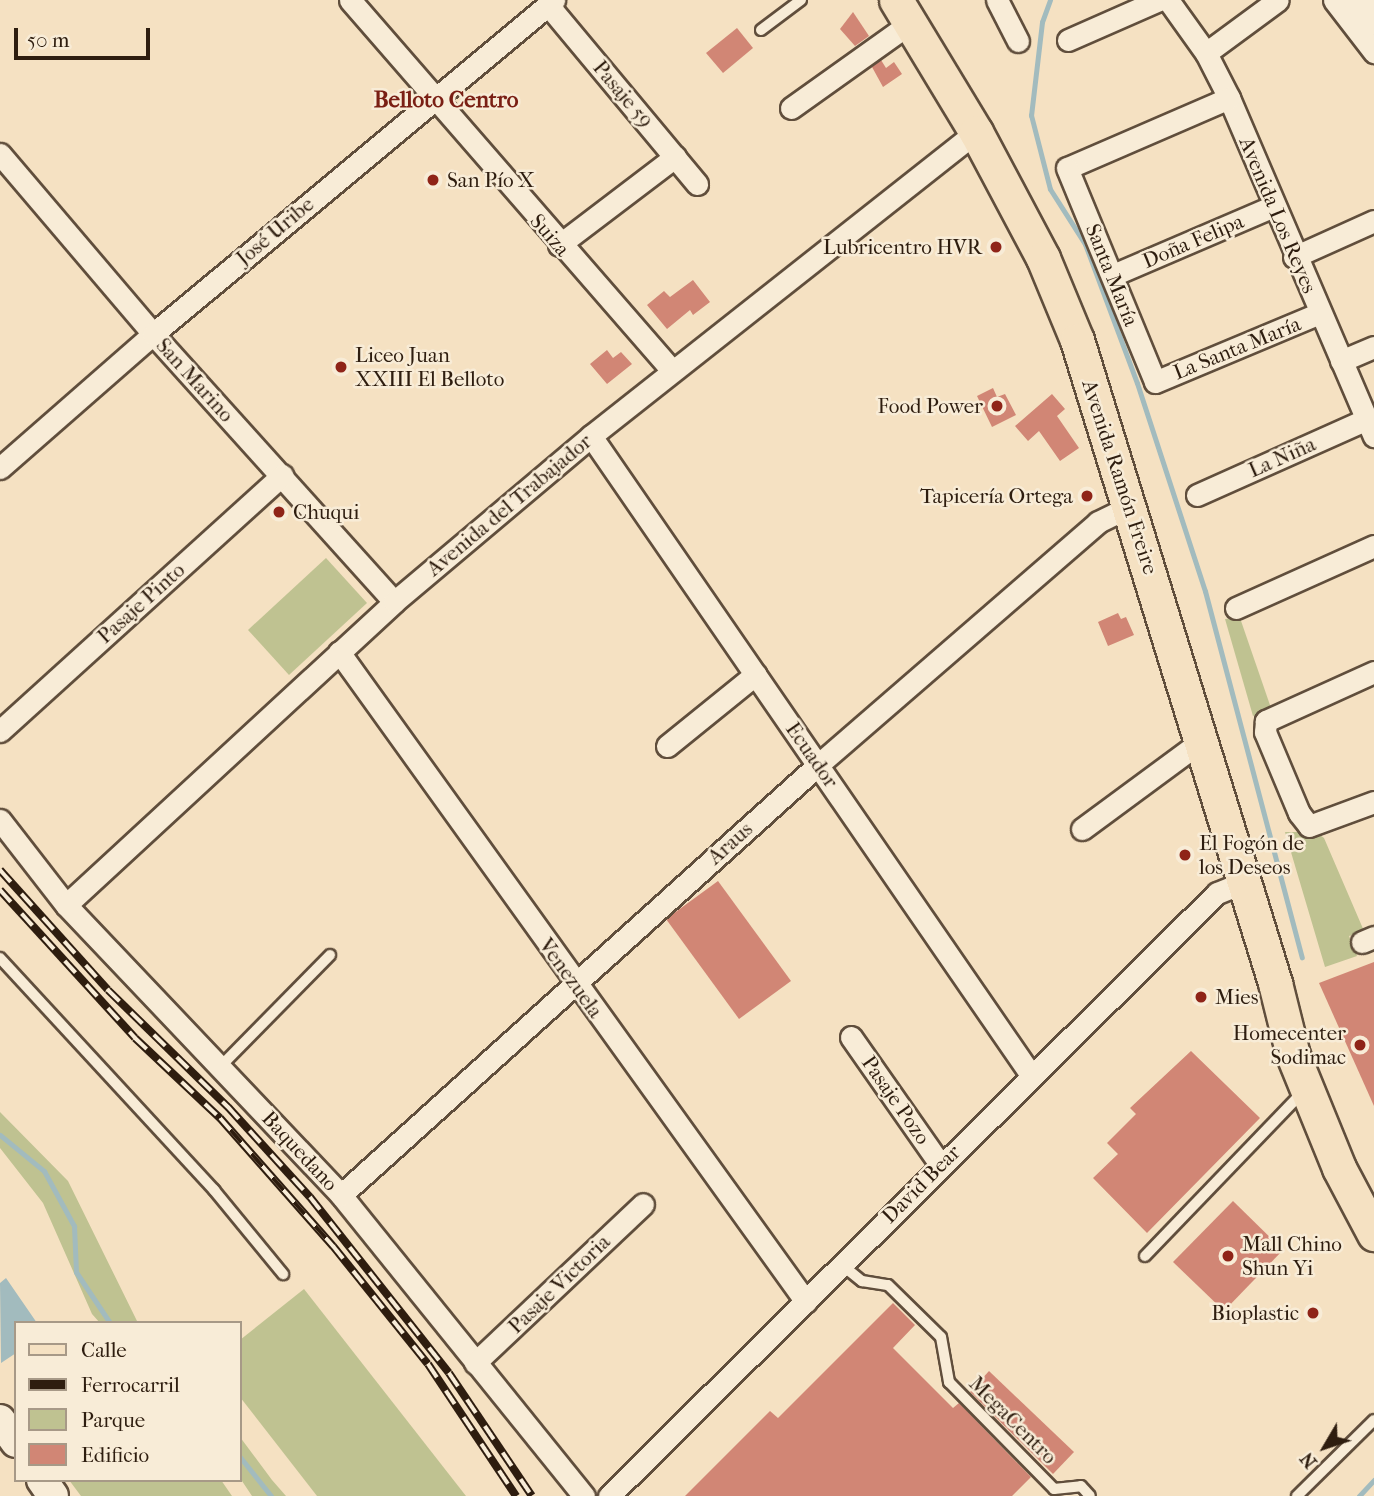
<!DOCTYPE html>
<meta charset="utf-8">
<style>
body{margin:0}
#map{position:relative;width:1374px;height:1496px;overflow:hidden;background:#f5e1c2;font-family:"IM FELL French Canon",serif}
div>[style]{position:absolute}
.green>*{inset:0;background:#bfc291}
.water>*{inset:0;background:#a2bbbe}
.stream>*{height:5px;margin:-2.5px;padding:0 2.5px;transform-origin:2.5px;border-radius:2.5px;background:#a2bbbe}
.building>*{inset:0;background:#d18675}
.roads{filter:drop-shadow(2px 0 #604e3c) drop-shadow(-2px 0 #604e3c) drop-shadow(0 2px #604e3c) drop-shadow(0 -2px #604e3c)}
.service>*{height:10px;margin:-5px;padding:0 5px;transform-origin:5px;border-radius:5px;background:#f8ecd7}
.minor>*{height:21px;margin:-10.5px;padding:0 10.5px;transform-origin:10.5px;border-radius:10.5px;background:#f8ecd7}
.secondary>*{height:30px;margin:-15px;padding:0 15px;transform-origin:15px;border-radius:15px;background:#f8ecd7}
.primary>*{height:33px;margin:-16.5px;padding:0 16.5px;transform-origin:16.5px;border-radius:16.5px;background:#f5e1c2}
.rail>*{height:8px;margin-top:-4px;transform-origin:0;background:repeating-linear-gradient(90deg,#f8ecd7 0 16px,#2e1d0f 0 32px);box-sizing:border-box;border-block:2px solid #2e1d0f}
.dots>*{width:19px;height:19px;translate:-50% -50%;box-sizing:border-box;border:4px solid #f8ecd7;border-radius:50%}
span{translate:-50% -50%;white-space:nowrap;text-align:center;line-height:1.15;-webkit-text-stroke:5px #f8ecd7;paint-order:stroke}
.street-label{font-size:21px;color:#2e1d0f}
.poi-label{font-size:21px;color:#2e1d0f}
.left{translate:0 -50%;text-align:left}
.right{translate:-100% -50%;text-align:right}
.neighbourhood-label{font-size:23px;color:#7a1f14;font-weight:700}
.legend{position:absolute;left:14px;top:1321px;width:228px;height:161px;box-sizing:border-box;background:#f8ecd7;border:2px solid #a79987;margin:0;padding:9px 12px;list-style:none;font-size:21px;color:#2e1d0f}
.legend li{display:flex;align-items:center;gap:14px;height:35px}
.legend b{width:35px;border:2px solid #a79987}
.north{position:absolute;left:1290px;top:1412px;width:70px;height:70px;-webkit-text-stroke:5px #f8ecd7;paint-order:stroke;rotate:231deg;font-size:19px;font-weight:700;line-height:28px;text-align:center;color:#2e1d0f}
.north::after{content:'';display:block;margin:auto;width:24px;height:32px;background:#2e1d0f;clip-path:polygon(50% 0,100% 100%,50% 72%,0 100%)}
.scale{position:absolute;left:14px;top:28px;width:136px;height:32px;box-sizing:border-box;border:4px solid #2e1d0f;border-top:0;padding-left:9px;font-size:21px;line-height:24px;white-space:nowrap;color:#2e1d0f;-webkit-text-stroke:5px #f8ecd7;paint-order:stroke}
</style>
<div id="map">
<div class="green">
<i style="clip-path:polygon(326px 558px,367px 603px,289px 675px,248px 630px)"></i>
<i style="clip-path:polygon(1240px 618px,1271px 708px,1253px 716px,1225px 619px)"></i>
<i style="clip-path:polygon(1285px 832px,1316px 832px,1324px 838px,1364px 931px,1349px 936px,1357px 956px,1325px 967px)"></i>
<i style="clip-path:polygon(0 1112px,68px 1181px,138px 1323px,100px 1323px,92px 1314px,43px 1203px,0 1148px)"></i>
<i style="clip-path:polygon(304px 1289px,466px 1496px,317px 1496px,240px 1397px,240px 1340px)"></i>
<i style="clip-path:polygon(240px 1437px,272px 1480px,286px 1496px,252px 1496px,240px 1478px)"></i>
<i style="clip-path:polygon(69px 1480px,221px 1480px,232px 1496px,81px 1496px)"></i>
</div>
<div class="water">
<i style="clip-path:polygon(6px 1278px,37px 1323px,16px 1323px,16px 1353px,1px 1363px,0 1283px)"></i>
</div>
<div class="stream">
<i style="left:1050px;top:0;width:23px;rotate:110deg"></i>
<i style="left:1042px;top:22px;width:94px;rotate:96.7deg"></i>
<i style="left:1031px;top:115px;width:76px;rotate:75.6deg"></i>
<i style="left:1050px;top:189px;width:65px;rotate:57.5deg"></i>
<i style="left:1085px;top:244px;width:148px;rotate:69.5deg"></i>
<i style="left:1137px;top:383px;width:219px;rotate:71.9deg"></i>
<i style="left:1205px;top:591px;width:379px;rotate:75.2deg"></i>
<i style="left:0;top:1135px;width:57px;rotate:39.3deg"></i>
<i style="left:44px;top:1171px;width:63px;rotate:61.4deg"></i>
<i style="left:74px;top:1226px;width:46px;rotate:87.5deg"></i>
<i style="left:76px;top:1272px;width:61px;rotate:56.3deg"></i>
<i style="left:240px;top:1457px;width:50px;rotate:51.5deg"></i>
<i style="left:1359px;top:1496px;width:22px;rotate:-47deg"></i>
</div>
<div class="building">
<i style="clip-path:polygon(853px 12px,869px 36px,855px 46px,840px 29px)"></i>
<i style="clip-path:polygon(737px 28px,753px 48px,723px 73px,706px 53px)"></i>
<i style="clip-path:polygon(881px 60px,886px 68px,894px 62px,902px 74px,883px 87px,872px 67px)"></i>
<i style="clip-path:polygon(693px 280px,710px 302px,693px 315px,690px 310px,667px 329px,647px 305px,664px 291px,670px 297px)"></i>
<i style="clip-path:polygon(607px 350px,613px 358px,621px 352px,632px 364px,607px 384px,590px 364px)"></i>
<i style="clip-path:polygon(993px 388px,997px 397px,1005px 394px,1016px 415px,992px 427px,977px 396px)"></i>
<i style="clip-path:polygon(1052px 394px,1065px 409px,1057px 416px,1079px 448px,1060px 461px,1039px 431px,1028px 441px,1015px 426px)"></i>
<i style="clip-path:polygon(1118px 613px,1121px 619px,1126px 617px,1134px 635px,1108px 646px,1098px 622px)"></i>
<i style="clip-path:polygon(718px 881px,791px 981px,739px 1019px,666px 919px)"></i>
<i style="clip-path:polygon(1374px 962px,1374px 1106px,1319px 983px)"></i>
<i style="clip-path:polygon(1191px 1051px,1260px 1118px,1147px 1233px,1093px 1178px,1118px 1154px,1107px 1143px,1136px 1114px,1130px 1108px)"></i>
<i style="clip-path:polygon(1233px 1201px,1283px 1250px,1224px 1311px,1173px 1262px)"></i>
<i style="clip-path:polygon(893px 1303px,915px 1325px,893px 1348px,953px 1408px,959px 1403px,1031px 1477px,1012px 1496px,685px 1496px,770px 1411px,778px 1418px)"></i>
<i style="clip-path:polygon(989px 1371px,1074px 1452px,1053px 1474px,970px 1392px)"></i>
</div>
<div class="roads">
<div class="service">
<i style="left:761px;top:30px;width:50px;rotate:-36.9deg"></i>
<i style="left:0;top:958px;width:316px;rotate:47.3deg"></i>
<i style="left:214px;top:1190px;width:109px;rotate:50.6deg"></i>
<i style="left:220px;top:1067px;width:157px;rotate:-45.5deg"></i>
<i style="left:1145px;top:1256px;width:226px;rotate:-46.1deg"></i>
<i style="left:842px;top:1265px;width:26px;rotate:39deg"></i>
<i style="left:862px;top:1281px;width:26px;rotate:9deg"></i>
<i style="left:888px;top:1285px;width:74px;rotate:44.5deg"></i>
<i style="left:941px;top:1337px;width:46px;rotate:79.9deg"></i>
<i style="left:949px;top:1382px;width:150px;rotate:45.5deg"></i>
<i style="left:1054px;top:1489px;width:27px;rotate:-6deg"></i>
<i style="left:1081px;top:1486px;width:13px;rotate:48deg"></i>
<i style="left:1297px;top:1496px;width:108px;rotate:-44.6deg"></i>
</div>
<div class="minor">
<i style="left:350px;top:0;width:491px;rotate:49deg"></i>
<i style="left:997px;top:0;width:46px;rotate:62.9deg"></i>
<i style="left:1168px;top:0;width:65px;rotate:54.4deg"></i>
<i style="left:1206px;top:53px;width:51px;rotate:62.9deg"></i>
<i style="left:1229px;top:98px;width:368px;rotate:66.8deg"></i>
<i style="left:1334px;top:0;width:66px;rotate:52.4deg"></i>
<i style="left:548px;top:5px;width:233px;rotate:50.2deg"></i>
<i style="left:1068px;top:40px;width:99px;rotate:-23.7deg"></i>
<i style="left:1206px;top:53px;width:89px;rotate:-36.4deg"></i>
<i style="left:1229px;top:98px;width:176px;rotate:156.6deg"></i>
<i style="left:1067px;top:168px;width:231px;rotate:67.6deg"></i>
<i style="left:1155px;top:382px;width:179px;rotate:-22.7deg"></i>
<i style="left:791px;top:108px;width:146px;rotate:-35.5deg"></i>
<i style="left:0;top:154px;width:236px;rotate:49.6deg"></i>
<i style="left:153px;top:334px;width:360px;rotate:48deg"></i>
<i style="left:559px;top:245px;width:146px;rotate:-37.2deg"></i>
<i style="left:1294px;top:257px;width:88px;rotate:-24.2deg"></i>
<i style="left:1113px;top:275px;width:173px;rotate:-23.2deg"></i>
<i style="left:1341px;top:361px;width:36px;rotate:-23deg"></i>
<i style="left:591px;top:436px;width:776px;rotate:55.45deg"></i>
<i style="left:0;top:468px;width:203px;rotate:-41.2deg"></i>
<i style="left:153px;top:334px;width:522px;rotate:-39.79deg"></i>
<i style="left:1197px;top:495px;width:186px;rotate:-24.1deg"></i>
<i style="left:1236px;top:608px;width:151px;rotate:-24.2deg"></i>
<i style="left:339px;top:652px;width:800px;rotate:54.3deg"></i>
<i style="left:1374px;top:672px;width:119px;rotate:155.6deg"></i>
<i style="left:1266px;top:721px;width:11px;rotate:95deg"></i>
<i style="left:1265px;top:732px;width:88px;rotate:67.2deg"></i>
<i style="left:1299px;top:813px;width:16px;rotate:52deg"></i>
<i style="left:1309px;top:826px;width:69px;rotate:-20.3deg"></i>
<i style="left:0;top:731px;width:381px;rotate:-42.2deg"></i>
<i style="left:667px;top:746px;width:114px;rotate:-39deg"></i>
<i style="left:0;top:820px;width:108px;rotate:52.2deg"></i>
<i style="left:66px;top:905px;width:400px;rotate:46.5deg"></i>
<i style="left:341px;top:1195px;width:387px;rotate:51.1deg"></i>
<i style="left:1082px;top:829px;width:147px;rotate:-36.4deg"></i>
<i style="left:66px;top:905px;width:447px;rotate:-42.7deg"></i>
<i style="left:394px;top:602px;width:258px;rotate:-40.1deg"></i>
<i style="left:591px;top:436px;width:491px;rotate:-38.3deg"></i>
<i style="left:1362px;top:942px;width:13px;rotate:-23deg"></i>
<i style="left:851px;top:1037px;width:155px;rotate:55deg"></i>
<i style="left:341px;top:1195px;width:644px;rotate:-42.04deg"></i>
<i style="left:819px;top:764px;width:369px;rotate:-40.9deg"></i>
<i style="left:1098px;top:522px;width:37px;rotate:-26deg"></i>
<i style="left:475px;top:1363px;width:231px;rotate:-43.4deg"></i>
<i style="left:609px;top:1496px;width:856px;rotate:-44.76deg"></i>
<i style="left:1217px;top:893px;width:27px;rotate:-22deg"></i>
</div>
<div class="secondary">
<i style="left:1359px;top:0;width:25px;rotate:53deg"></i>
<i style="left:0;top:1420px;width:27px;rotate:54deg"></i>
<i style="left:42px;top:1480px;width:19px;rotate:55deg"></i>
</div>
<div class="primary">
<i style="left:896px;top:0;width:154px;rotate:58.8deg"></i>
<i style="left:976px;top:132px;width:143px;rotate:62deg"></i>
<i style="left:1043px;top:258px;width:89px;rotate:67.5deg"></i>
<i style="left:1077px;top:340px;width:673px;rotate:72.88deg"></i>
<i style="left:1275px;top:983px;width:74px;rotate:76deg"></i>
<i style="left:1293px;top:1055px;width:122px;rotate:67.8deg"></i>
<i style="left:1339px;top:1168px;width:75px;rotate:62.1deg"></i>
</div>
</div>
<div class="rail">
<i style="left:0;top:870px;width:161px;rotate:48deg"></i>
<i style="left:108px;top:990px;width:168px;rotate:44.3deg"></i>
<i style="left:228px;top:1107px;width:122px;rotate:47.7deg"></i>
<i style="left:310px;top:1197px;width:224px;rotate:51.7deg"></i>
<i style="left:449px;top:1373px;width:148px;rotate:56deg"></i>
<i style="left:0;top:890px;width:200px;rotate:47.6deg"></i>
<i style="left:135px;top:1038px;width:117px;rotate:43.3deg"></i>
<i style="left:220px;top:1118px;width:171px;rotate:48.6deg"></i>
<i style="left:333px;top:1246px;width:151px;rotate:51.2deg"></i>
<i style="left:428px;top:1364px;width:159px;rotate:56.3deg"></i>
</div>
<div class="dots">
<i style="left:433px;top:180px;background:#8f2418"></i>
<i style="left:996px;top:247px;background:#8f2418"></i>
<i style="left:341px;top:367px;background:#8f2418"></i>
<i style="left:997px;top:406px;background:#8f2418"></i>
<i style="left:1087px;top:496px;background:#8f2418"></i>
<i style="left:279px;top:512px;background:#8f2418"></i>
<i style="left:1185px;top:855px;background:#8f2418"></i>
<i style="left:1201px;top:997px;background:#8f2418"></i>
<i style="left:1360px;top:1045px;background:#8f2418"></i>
<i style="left:1228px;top:1256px;background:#8f2418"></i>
<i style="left:1313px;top:1313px;background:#8f2418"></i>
</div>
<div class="street-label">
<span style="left:623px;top:94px;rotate:50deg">Pasaje 59</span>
<span style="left:1278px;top:215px;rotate:67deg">Avenida Los Reyes</span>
<span style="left:275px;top:231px;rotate:-40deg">José Uribe</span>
<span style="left:550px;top:235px;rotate:49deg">Suiza</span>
<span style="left:1193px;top:241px;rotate:-23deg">Doña Felipa</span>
<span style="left:1112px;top:275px;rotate:68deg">Santa María</span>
<span style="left:1237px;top:348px;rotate:-22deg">La Santa María</span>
<span style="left:195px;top:380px;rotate:48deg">San Marino</span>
<span style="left:1282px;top:457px;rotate:-24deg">La Niña</span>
<span style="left:1120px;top:477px;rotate:72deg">Avenida Ramón Freire</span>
<span style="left:509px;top:505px;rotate:-40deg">Avenida del Trabajador</span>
<span style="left:141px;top:603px;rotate:-42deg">Pasaje Pinto</span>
<span style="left:812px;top:755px;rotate:55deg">Ecuador</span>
<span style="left:730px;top:843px;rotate:-42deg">Araus</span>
<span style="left:571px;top:978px;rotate:54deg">Venezuela</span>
<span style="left:896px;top:1100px;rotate:55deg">Pasaje Pozo</span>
<span style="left:300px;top:1151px;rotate:47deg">Baquedano</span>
<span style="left:921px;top:1184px;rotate:-45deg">David Bear</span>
<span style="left:559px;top:1284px;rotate:-44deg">Pasaje Victoria</span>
<span style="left:1013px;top:1420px;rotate:45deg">MegaCentro</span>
</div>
<div class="poi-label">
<span class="left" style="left:447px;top:180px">San Pío X</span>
<span class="right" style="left:982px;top:247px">Lubricentro HVR</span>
<span class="left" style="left:355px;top:367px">Liceo Juan<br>XXIII El Belloto</span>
<span class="right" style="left:983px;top:406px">Food Power</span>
<span class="right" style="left:1073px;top:496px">Tapicería Ortega</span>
<span class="left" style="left:293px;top:512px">Chuqui</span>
<span class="left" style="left:1199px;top:855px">El Fogón de<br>los Deseos</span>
<span class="left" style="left:1215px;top:997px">Mies</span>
<span class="right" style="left:1346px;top:1045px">Homecenter<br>Sodimac</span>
<span class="left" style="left:1242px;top:1256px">Mall Chino<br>Shun Yi</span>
<span class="right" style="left:1299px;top:1313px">Bioplastic</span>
</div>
<div class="neighbourhood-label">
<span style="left:446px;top:100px">Belloto Centro</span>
</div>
<ul class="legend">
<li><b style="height:9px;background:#f5e1c2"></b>Calle</li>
<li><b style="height:9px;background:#2e1d0f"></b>Ferrocarril</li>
<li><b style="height:19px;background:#bfc291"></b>Parque</li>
<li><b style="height:19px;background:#d18675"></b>Edificio</li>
</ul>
<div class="north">N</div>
<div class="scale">50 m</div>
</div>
